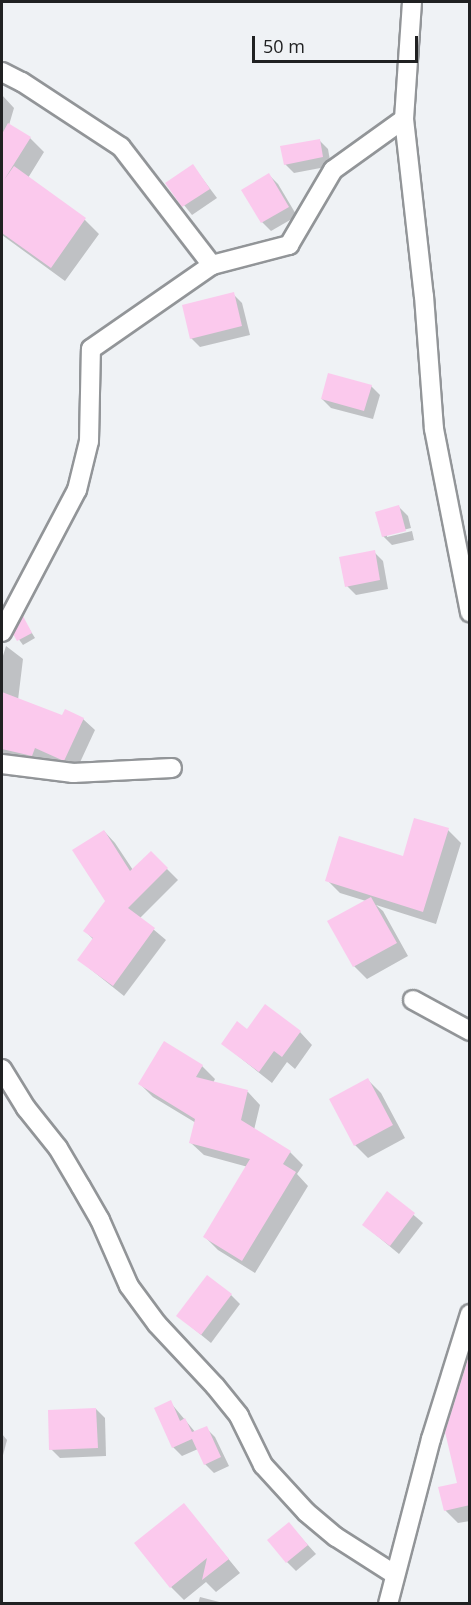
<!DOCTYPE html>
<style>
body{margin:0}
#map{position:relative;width:471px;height:1605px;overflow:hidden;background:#eff2f5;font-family:"Open Sans",sans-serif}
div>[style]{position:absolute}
.shadow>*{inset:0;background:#0003}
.building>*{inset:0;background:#fbc9ed}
.roads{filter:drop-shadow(2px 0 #929598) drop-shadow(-2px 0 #929598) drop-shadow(0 2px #929598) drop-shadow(0 -2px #929598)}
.minor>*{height:18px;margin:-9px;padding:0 9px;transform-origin:9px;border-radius:9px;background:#fff}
span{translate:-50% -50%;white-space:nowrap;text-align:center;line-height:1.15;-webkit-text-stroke:4.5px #eff2f5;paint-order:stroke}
.frame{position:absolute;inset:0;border:3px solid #202122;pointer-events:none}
.scale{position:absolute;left:252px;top:36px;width:166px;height:27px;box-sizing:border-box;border:3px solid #202122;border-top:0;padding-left:8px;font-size:18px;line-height:21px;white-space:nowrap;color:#202122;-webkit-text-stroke:4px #eff2f5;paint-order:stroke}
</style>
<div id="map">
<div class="shadow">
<i style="clip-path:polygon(2px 95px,14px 108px,9px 125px,30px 138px,44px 152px,28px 178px,85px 220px,99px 234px,65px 281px,2px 235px)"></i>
<i style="clip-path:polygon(319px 140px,328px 149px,331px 166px,294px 173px,285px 164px)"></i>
<i style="clip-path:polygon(193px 166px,217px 198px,192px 215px,167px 184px)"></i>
<i style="clip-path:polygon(269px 175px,278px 184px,297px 216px,271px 231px,262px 222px)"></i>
<i style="clip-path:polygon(233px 294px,242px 303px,250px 335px,200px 347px,191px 338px)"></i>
<i style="clip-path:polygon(371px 386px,380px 395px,373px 419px,331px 408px,322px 399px)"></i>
<i style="clip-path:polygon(399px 507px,408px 516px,411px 528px,387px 534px,387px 537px,412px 531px,414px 540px,392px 545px,383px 536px)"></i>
<i style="clip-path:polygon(374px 552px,383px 561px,388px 589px,356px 595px,347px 586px)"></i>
<i style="clip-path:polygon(23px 619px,35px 638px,23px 645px,15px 634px)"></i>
<i style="clip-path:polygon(6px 646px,23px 659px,18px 700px,63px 717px,83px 719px,95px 730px,76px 771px,47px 759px,43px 767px,28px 765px,2px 755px,2px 659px)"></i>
<i style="clip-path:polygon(448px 830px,461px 843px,436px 924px,376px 905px,383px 911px,408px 956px,367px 979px,354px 966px,366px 901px,340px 893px,327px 880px,404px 858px)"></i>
<i style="clip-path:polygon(104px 831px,115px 843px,133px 870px,151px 853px,178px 880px,140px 918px,166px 940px,124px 996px,79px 960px,94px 940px,85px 931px,107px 901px)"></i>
<i style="clip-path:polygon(247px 1031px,300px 1032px,312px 1045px,295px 1069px,287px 1062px,272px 1083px,223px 1044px)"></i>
<i style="clip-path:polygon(202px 1066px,215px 1079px,213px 1083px,248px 1092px,260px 1105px,254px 1130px,290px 1152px,303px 1165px,297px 1174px,308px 1186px,255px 1273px,218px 1250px,205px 1237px,248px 1167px,204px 1155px,191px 1143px,196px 1123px,153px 1097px,140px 1084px)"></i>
<i style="clip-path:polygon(368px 1080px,381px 1093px,405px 1138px,368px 1158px,355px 1145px)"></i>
<i style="clip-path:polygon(388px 1193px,423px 1223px,399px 1254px,364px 1225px)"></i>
<i style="clip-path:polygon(231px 1295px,240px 1304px,211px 1343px,178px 1316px)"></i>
<i style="clip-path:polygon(470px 1358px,470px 1521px,458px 1523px,445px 1510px,459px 1484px)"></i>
<i style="clip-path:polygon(170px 1402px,196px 1433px,206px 1428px,215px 1437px,229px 1466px,214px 1473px,205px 1464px,198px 1449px,182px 1456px,173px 1447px)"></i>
<i style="clip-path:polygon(96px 1409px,105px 1418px,106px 1456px,60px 1458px,51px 1449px)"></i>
<i style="clip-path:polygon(2px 1434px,7px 1440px,2px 1459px)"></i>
<i style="clip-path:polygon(184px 1505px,240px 1573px,216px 1592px,206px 1582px,184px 1600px,171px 1587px)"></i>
<i style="clip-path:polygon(289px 1524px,316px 1554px,296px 1571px,287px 1562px)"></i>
<i style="clip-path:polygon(200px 1597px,227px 1604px,198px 1604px)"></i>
</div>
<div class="building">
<i style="clip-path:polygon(8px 123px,31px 137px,4px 180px,14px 166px,86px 218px,51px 268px,2px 233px,2px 134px)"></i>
<i style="clip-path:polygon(320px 139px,323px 157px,284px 165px,280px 146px)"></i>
<i style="clip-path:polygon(193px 164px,210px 189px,182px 207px,165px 183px)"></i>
<i style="clip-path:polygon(269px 173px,289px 207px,261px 223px,241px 190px)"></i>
<i style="clip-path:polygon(234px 292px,242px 326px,190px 339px,182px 305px)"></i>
<i style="clip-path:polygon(328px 373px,372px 385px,364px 411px,321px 399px)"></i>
<i style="clip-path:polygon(399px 505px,406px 531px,382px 537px,375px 512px)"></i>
<i style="clip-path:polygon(375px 550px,380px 580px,345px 587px,339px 557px)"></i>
<i style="clip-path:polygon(23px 616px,32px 633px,17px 641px,13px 634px)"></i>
<i style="clip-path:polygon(2px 692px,62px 715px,65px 709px,84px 718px,64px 761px,35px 748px,32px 756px,2px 749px)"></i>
<i style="clip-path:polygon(414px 818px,449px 828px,423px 912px,325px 881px,339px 836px,403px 856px)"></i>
<i style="clip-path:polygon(104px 830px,130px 871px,151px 851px,168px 868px,128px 908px,155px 928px,113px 986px,77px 960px,93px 938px,83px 931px,105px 901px,72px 850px)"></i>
<i style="clip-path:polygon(371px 897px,397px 943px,353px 967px,327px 921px)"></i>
<i style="clip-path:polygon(265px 1004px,301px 1031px,282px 1057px,274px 1051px,259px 1072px,221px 1044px,237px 1021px,247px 1029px)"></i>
<i style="clip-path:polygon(164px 1041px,203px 1065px,196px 1077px,248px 1090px,241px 1120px,291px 1151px,283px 1164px,296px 1172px,242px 1261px,203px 1237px,250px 1159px,189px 1143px,195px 1119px,138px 1084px)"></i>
<i style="clip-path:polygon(368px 1078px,393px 1125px,354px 1146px,329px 1099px)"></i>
<i style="clip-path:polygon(387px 1191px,415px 1213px,390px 1246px,362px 1225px)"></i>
<i style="clip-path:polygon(207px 1275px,232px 1294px,201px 1335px,176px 1316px)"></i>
<i style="clip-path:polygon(470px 1353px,470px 1505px,444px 1511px,438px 1487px,457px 1483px,445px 1432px)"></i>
<i style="clip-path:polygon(171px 1400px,180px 1421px,185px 1418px,192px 1432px,207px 1426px,221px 1457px,204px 1465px,192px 1439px,172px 1448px,154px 1408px)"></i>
<i style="clip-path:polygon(96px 1408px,98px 1448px,49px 1450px,48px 1410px)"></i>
<i style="clip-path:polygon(184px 1503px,229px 1559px,202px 1580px,207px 1558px,170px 1588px,134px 1543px)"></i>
<i style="clip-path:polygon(289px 1522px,308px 1545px,286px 1563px,267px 1540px)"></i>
</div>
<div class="roads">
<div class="minor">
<i style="left:412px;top:2px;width:117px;rotate:93.9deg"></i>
<i style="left:404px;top:119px;width:178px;rotate:83.6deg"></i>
<i style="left:424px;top:296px;width:133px;rotate:85.7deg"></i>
<i style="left:434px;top:429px;width:187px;rotate:78.9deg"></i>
<i style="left:2px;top:72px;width:22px;rotate:27deg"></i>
<i style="left:22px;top:82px;width:118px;rotate:33.3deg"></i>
<i style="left:121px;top:147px;width:149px;rotate:52.4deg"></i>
<i style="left:2px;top:632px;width:161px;rotate:-62.2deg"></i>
<i style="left:77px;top:490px;width:50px;rotate:-76.2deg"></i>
<i style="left:89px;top:441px;width:92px;rotate:-88.8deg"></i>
<i style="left:91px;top:349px;width:147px;rotate:-34.8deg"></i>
<i style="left:212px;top:265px;width:80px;rotate:-14.6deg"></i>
<i style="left:289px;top:245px;width:87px;rotate:-59.6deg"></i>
<i style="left:333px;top:170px;width:87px;rotate:-35.7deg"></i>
<i style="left:2px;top:764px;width:72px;rotate:7.2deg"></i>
<i style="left:73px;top:773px;width:99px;rotate:-2.9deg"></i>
<i style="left:413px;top:1000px;width:65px;rotate:28.5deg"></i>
<i style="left:2px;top:1069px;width:46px;rotate:58.4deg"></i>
<i style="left:26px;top:1108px;width:51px;rotate:51.3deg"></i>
<i style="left:58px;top:1148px;width:45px;rotate:59.5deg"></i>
<i style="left:81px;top:1187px;width:38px;rotate:60deg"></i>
<i style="left:100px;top:1220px;width:72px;rotate:66.3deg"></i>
<i style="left:129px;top:1286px;width:47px;rotate:53.6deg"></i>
<i style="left:157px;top:1324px;width:85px;rotate:46.9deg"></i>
<i style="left:215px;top:1386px;width:38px;rotate:51deg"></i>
<i style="left:239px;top:1416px;width:55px;rotate:63.9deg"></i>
<i style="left:263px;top:1465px;width:64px;rotate:47.5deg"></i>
<i style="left:306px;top:1512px;width:39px;rotate:40deg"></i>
<i style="left:336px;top:1537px;width:69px;rotate:32.5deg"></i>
<i style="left:388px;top:1604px;width:171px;rotate:-75.4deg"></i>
<i style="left:431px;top:1439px;width:131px;rotate:-72.7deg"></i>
</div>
</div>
<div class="frame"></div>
<div class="scale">50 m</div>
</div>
